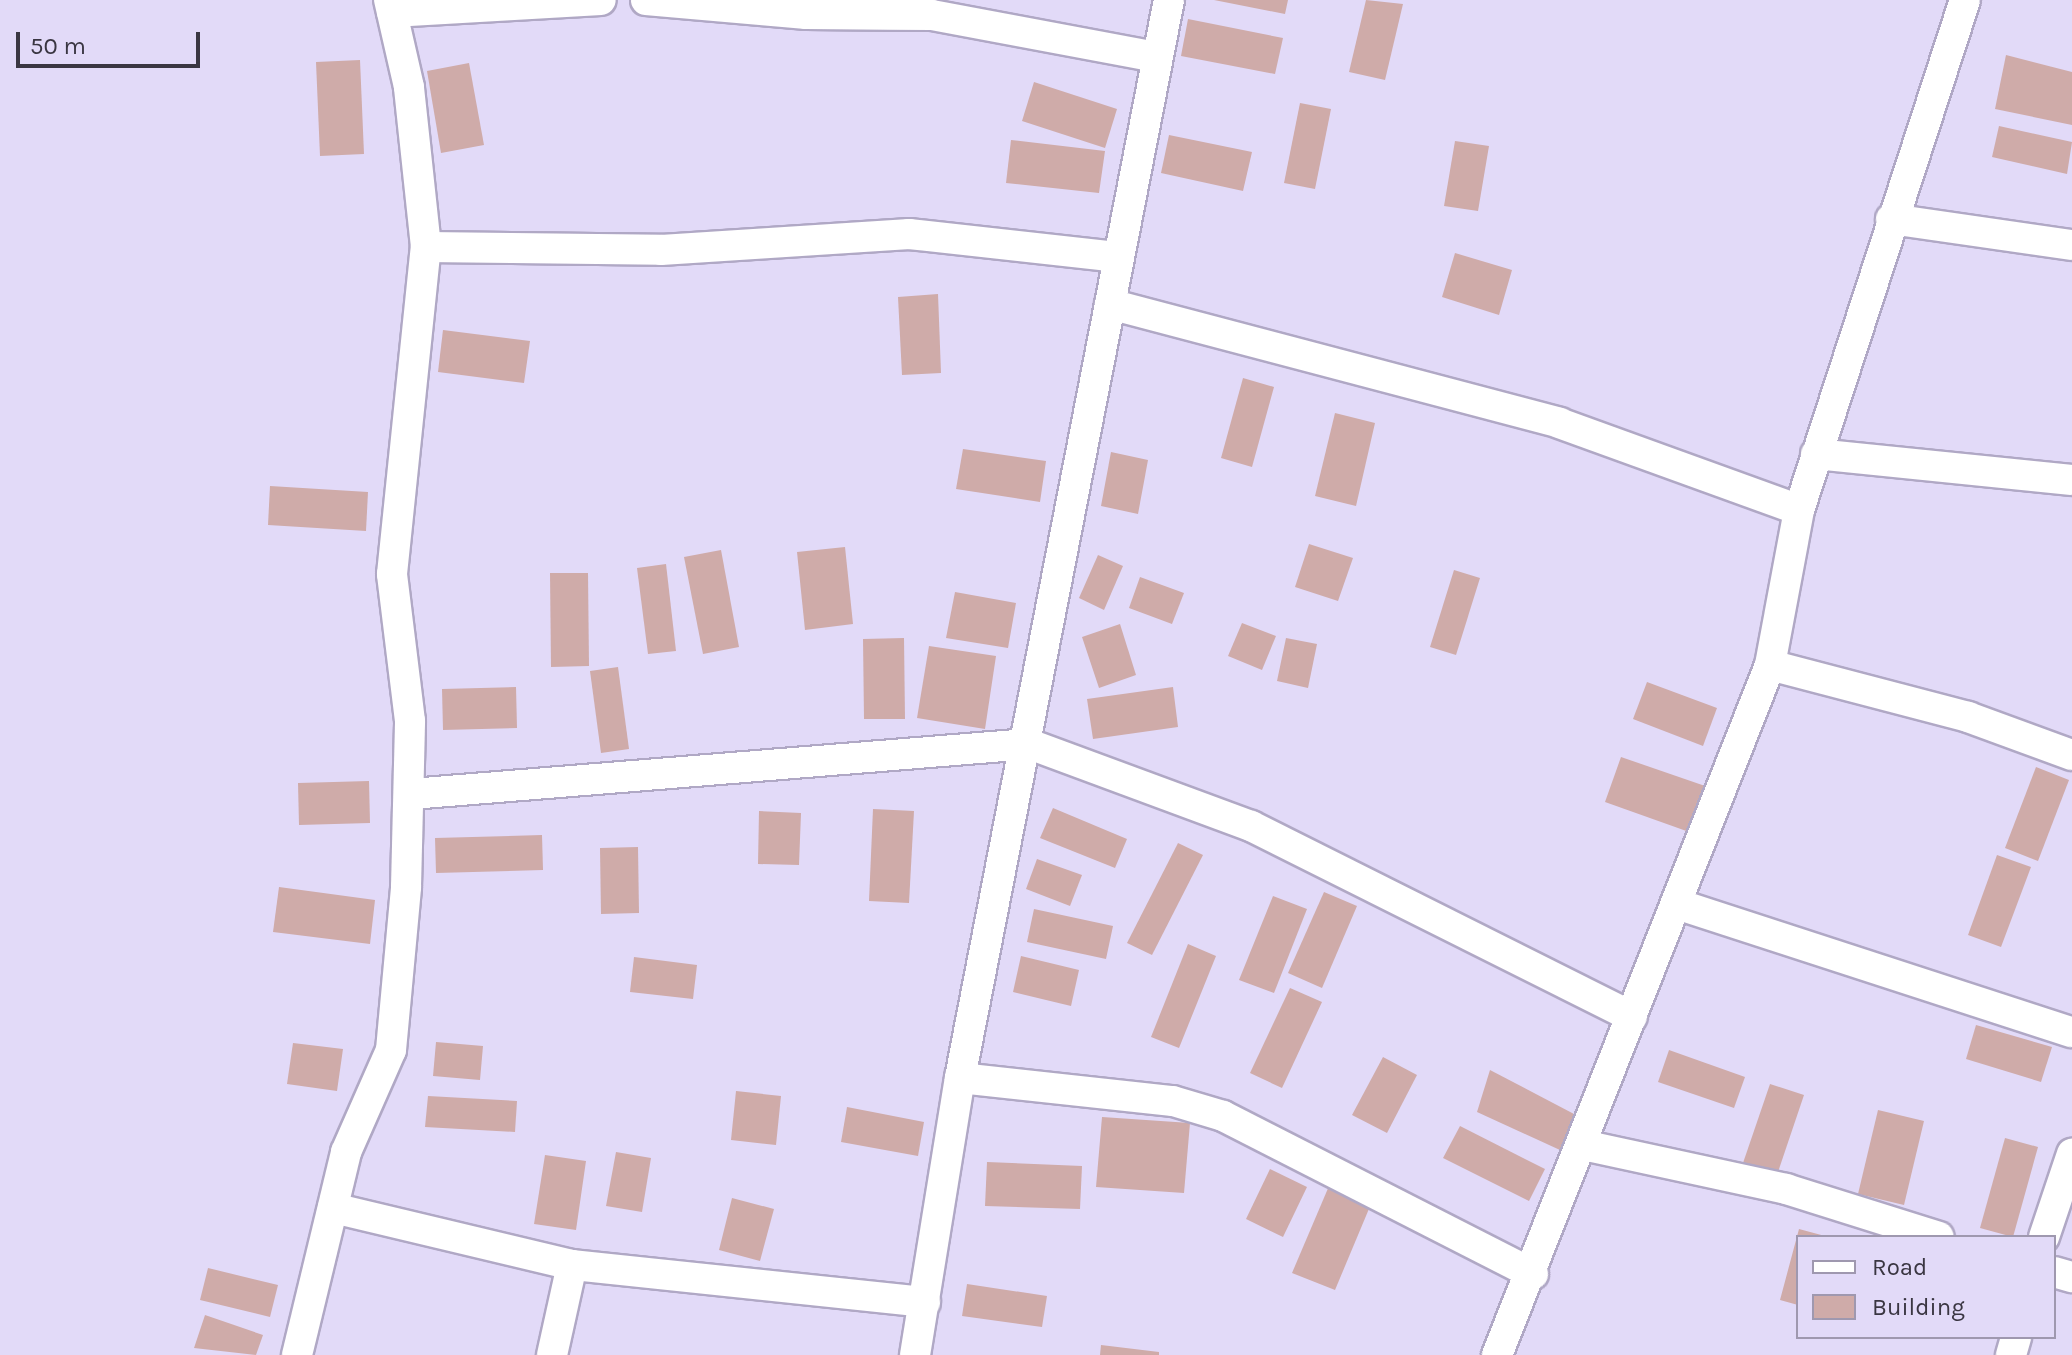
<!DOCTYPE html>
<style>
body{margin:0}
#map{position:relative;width:2072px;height:1355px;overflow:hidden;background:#e2daf8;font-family:Karla,sans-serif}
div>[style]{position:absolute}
.building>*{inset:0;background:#cfaba9}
.roads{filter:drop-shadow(2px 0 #b0a8c5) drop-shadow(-2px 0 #b0a8c5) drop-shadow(0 2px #b0a8c5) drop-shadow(0 -2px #b0a8c5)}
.minor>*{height:30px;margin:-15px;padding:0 15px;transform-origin:15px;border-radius:15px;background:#fff}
span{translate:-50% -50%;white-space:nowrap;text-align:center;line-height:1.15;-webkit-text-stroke:8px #e2daf8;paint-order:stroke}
.legend{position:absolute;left:1796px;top:1235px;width:260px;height:104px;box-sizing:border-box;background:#e2daf8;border:2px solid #9f98af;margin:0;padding:10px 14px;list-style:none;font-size:24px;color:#3a3642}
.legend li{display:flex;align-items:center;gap:16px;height:40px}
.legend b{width:40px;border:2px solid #9f98af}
.scale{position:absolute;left:16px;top:32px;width:184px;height:36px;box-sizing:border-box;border:4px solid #3a3642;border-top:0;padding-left:10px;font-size:24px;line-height:28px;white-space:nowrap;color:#3a3642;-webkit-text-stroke:6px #e2daf8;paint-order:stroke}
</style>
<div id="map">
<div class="building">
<i style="clip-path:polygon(1214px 0,1288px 0,1285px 14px)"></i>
<i style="clip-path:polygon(1366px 0,1403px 4px,1385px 80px,1349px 72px)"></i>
<i style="clip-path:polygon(1188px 19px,1283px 38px,1275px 74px,1181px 56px)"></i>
<i style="clip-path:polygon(2006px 55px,2072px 72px,2072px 125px,1995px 109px)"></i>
<i style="clip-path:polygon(360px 60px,364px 154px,320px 156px,316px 62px)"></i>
<i style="clip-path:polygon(469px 63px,484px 145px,441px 153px,427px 71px)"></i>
<i style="clip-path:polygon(1034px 82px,1117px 109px,1105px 148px,1022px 121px)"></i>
<i style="clip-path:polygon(1300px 103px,1331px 109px,1315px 189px,1284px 183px)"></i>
<i style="clip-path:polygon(1999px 126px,2072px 142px,2067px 174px,1992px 157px)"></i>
<i style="clip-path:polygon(1169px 135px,1252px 152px,1243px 191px,1161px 173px)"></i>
<i style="clip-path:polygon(1011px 140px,1105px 151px,1099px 193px,1006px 183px)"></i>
<i style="clip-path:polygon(1455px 141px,1489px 146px,1478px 211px,1444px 206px)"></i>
<i style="clip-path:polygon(1455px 253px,1512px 270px,1499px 315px,1442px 297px)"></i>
<i style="clip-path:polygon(938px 294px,941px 373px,902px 375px,898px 297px)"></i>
<i style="clip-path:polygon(443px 330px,530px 341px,524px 383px,438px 372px)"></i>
<i style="clip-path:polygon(1243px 378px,1274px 387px,1252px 467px,1221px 458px)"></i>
<i style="clip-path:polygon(1335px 413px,1375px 423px,1356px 506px,1315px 496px)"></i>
<i style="clip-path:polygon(963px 449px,1046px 461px,1040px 502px,956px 489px)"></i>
<i style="clip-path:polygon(1111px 452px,1148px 460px,1138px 514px,1101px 506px)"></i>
<i style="clip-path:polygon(270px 486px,368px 492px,366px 531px,268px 525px)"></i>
<i style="clip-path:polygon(1309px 544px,1353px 558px,1338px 601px,1295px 587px)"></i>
<i style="clip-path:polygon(845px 547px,853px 624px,805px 630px,797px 552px)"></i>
<i style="clip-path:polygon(721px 550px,739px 647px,703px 654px,684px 557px)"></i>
<i style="clip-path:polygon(1098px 555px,1123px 566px,1104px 610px,1079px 598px)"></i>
<i style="clip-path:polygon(666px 564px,676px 651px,648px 654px,637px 568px)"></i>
<i style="clip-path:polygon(1454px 570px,1480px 578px,1456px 655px,1430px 647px)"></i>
<i style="clip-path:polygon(550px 573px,588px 573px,589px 666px,551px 667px)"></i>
<i style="clip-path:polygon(1140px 577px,1184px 593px,1172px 624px,1129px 608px)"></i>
<i style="clip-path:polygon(955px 592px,1016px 603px,1008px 648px,946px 638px)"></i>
<i style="clip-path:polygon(1242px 623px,1276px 636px,1262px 670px,1228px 656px)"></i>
<i style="clip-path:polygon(1120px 624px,1136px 675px,1099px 688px,1082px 637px)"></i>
<i style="clip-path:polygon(904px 638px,905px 719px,864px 719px,863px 639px)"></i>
<i style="clip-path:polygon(1286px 638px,1317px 644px,1308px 688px,1277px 681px)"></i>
<i style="clip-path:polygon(929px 646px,996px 656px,985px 729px,917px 718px)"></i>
<i style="clip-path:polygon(618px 667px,629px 749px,601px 753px,590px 671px)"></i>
<i style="clip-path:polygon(1647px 682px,1717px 708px,1703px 746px,1633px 719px)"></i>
<i style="clip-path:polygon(516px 687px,517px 728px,443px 730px,442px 689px)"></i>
<i style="clip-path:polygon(1173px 687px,1178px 727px,1093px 739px,1087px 699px)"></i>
<i style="clip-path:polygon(1621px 757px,1708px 787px,1692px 833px,1605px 802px)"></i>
<i style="clip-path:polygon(2036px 767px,2069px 780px,2038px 861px,2005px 848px)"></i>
<i style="clip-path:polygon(369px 781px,370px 823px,299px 825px,298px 783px)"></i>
<i style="clip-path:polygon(1053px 808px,1127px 839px,1115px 868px,1040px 838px)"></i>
<i style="clip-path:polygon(873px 809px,914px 811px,909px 903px,869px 901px)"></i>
<i style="clip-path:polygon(759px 811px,801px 813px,799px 865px,758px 864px)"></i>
<i style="clip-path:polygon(542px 835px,543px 870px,436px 873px,435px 838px)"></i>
<i style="clip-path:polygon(1178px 843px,1203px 855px,1152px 955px,1127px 943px)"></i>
<i style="clip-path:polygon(638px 847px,639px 913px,601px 914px,600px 848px)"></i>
<i style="clip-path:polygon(1997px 855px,2031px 867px,2001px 947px,1968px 935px)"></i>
<i style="clip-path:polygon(1037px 859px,1082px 875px,1070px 906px,1026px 889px)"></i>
<i style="clip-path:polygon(279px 887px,375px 900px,370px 944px,273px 932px)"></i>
<i style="clip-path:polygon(1324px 892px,1357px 906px,1322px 988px,1288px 973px)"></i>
<i style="clip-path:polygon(1273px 896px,1307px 909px,1274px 993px,1239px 980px)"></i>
<i style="clip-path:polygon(1034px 909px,1113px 926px,1106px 959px,1027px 942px)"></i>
<i style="clip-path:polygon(1188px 944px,1216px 956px,1179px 1048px,1151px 1037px)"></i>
<i style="clip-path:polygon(1021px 956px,1079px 970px,1071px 1006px,1013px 992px)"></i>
<i style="clip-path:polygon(634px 957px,697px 965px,693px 999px,630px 992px)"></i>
<i style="clip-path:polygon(1290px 988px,1322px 1002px,1282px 1088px,1250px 1073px)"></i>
<i style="clip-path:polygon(1976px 1025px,2052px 1047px,2041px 1082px,1966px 1059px)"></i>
<i style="clip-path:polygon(436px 1042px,483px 1046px,480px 1080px,433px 1076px)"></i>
<i style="clip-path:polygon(293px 1043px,343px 1049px,337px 1091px,287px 1084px)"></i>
<i style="clip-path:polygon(1669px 1050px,1745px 1077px,1734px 1108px,1658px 1082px)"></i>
<i style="clip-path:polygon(1383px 1057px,1417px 1075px,1387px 1133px,1352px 1115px)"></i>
<i style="clip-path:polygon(1490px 1070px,1574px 1114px,1560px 1150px,1477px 1112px)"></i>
<i style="clip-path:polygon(1770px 1084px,1804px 1095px,1777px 1175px,1743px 1163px)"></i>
<i style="clip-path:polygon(736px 1091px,781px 1096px,776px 1145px,731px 1140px)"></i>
<i style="clip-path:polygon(428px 1096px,517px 1101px,515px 1132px,425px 1127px)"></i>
<i style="clip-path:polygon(847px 1107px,924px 1122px,918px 1156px,841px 1142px)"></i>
<i style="clip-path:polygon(1878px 1110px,1924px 1121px,1904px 1205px,1858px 1194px)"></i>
<i style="clip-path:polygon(1102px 1117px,1190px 1123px,1184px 1193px,1096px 1187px)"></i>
<i style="clip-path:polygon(1460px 1126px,1545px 1169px,1529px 1201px,1443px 1158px)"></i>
<i style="clip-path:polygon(2005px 1138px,2038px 1147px,2013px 1237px,1980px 1228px)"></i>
<i style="clip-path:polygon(616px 1152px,651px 1158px,642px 1212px,606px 1206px)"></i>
<i style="clip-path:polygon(545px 1155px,586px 1161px,576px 1230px,534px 1224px)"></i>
<i style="clip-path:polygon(987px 1162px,1082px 1166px,1080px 1209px,985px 1206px)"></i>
<i style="clip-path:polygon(1270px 1169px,1307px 1187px,1283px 1237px,1246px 1219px)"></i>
<i style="clip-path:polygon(1329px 1186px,1371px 1204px,1335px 1290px,1292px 1273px)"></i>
<i style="clip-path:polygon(732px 1198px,774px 1209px,760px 1261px,719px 1250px)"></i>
<i style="clip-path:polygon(1799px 1229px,1825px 1236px,1798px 1237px,1798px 1305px,1780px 1300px)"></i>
<i style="clip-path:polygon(208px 1268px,278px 1285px,270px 1317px,200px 1300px)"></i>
<i style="clip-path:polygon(967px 1284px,1047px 1296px,1042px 1327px,962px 1316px)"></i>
<i style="clip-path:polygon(205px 1315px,263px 1335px,256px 1355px,194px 1348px)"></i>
<i style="clip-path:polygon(1101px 1345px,1159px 1352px,1159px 1355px,1100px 1355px)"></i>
</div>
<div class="roads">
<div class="minor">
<i style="left:646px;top:0;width:161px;rotate:5deg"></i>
<i style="left:806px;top:14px;width:126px;rotate:0.5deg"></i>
<i style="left:932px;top:15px;width:228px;rotate:10.6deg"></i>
<i style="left:392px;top:12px;width:209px;rotate:-3.3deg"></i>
<i style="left:1891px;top:219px;width:183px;rotate:8.2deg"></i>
<i style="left:426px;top:247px;width:235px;rotate:0.7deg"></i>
<i style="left:661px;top:250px;width:249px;rotate:-3.7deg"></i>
<i style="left:909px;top:234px;width:211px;rotate:6.3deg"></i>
<i style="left:1110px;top:304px;width:465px;rotate:14.8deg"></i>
<i style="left:1559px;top:423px;width:255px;rotate:19.9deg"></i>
<i style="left:1816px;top:454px;width:257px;rotate:5.8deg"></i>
<i style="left:1770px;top:665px;width:205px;rotate:14.7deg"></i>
<i style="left:1968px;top:717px;width:111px;rotate:20.1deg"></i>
<i style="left:411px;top:794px;width:620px;rotate:-4.63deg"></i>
<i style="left:1029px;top:744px;width:237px;rotate:20.3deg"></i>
<i style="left:1251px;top:826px;width:426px;rotate:26.6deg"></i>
<i style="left:1680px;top:905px;width:412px;rotate:18deg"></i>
<i style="left:960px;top:1078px;width:214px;rotate:6.2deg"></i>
<i style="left:1173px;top:1101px;width:52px;rotate:16.7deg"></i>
<i style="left:1223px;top:1116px;width:348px;rotate:27deg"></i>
<i style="left:1583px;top:1145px;width:208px;rotate:12.2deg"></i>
<i style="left:1786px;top:1189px;width:160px;rotate:17.4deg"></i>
<i style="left:333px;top:1208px;width:246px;rotate:13.4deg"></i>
<i style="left:572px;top:1265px;width:355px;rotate:6deg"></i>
<i style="left:2044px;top:1237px;width:88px;rotate:-71.4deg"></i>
<i style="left:2054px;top:1272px;width:19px;rotate:16deg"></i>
<i style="left:297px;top:1355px;width:209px;rotate:-76.4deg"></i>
<i style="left:346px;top:1152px;width:111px;rotate:-66.2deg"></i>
<i style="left:391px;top:1050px;width:164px;rotate:-84.7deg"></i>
<i style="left:406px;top:887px;width:166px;rotate:-88.6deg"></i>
<i style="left:410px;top:721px;width:148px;rotate:-97deg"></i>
<i style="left:392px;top:574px;width:329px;rotate:-84.1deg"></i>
<i style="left:426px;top:247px;width:161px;rotate:-96.1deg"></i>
<i style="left:409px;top:87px;width:89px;rotate:-102.9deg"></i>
<i style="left:552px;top:1355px;width:92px;rotate:-77.5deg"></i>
<i style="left:915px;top:1355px;width:281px;rotate:-80.8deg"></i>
<i style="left:960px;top:1078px;width:1098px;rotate:-79.03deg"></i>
<i style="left:1497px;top:1355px;width:742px;rotate:-68.41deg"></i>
<i style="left:1770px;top:665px;width:158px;rotate:-79.4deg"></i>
<i style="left:1799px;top:510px;width:536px;rotate:-71.97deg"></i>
<i style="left:2011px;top:1355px;width:19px;rotate:-74deg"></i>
</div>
</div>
<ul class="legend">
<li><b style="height:10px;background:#fff"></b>Road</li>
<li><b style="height:22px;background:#cfaba9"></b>Building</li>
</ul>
<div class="scale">50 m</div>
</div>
